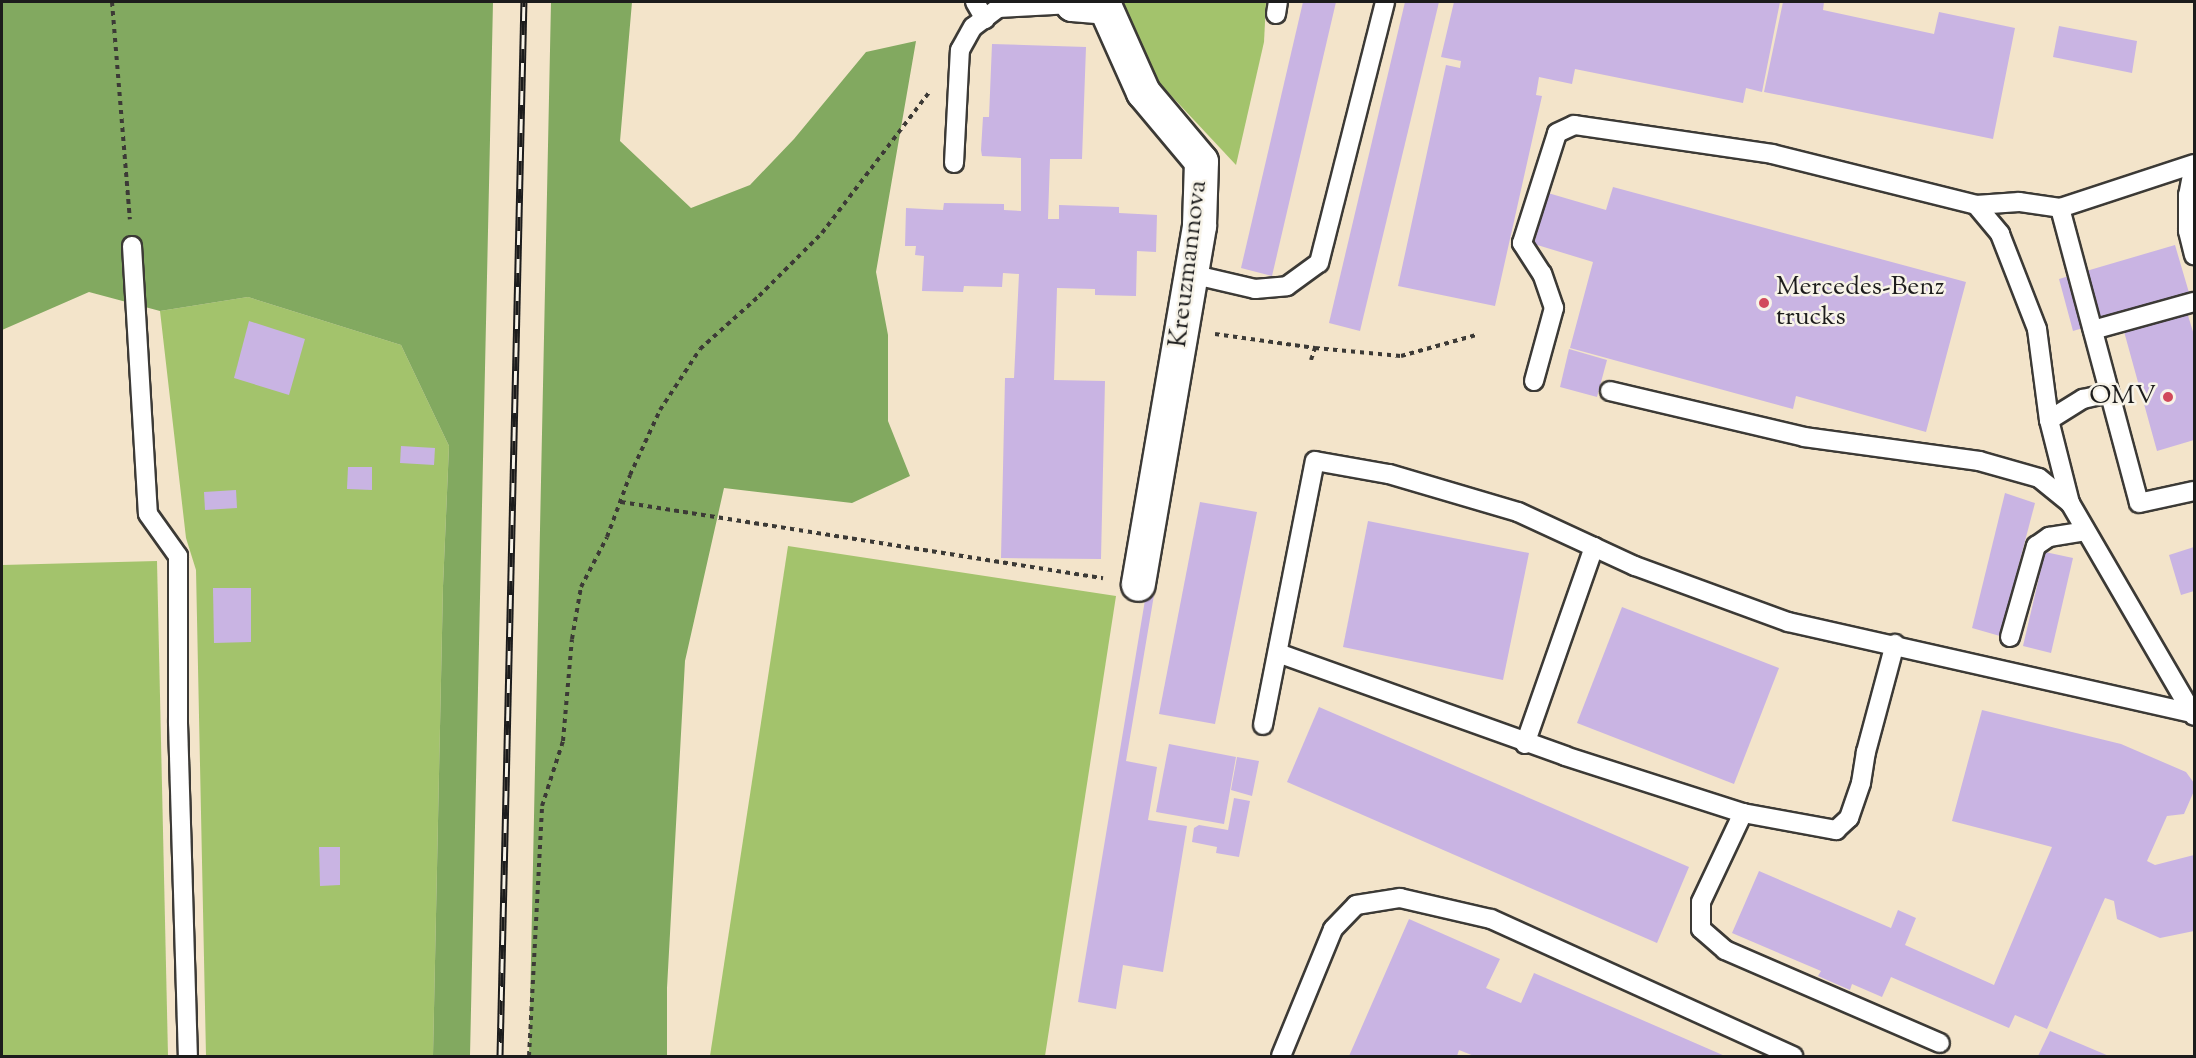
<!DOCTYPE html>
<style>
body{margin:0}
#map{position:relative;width:2196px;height:1058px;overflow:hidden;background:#f3e4ca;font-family:"Sorts Mill Goudy",serif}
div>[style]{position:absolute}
.green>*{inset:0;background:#a3c36c}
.forest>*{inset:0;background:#82a960}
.building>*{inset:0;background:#c9b4e3}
.path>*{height:4px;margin-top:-2px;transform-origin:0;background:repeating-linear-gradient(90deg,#3c3a36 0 4.5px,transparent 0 9px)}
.roads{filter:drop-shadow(2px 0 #3c3a36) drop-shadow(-2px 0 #3c3a36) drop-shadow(0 2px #3c3a36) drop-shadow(0 -2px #3c3a36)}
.lane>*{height:18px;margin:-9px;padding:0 9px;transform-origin:9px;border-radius:9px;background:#fff}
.street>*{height:33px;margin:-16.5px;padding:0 16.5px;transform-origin:16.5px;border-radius:16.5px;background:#fff}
.rail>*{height:7px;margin-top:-3.5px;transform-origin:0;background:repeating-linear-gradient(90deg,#f7f3e8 0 14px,#1c1c1c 0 28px);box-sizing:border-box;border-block:2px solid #1c1c1c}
.dots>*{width:16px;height:16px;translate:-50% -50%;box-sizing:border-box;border:3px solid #f7f3e8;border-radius:50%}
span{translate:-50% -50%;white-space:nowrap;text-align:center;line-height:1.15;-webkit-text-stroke:5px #f7f3e8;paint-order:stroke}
.street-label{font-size:26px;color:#1c1c1c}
.poi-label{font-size:26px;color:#1c1c1c}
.left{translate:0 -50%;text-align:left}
.right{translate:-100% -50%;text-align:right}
.frame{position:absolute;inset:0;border:3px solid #1c1c1c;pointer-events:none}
</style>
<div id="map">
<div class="green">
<i style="clip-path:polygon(1111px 2px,1266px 2px,1264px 42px,1236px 165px,1150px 73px)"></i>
<i style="clip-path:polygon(248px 297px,401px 345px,449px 446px,443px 586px,433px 1056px,206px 1056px,196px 570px,186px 538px,160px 311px)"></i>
<i style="clip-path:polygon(788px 546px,1116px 596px,1045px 1056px,710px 1056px)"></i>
<i style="clip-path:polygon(157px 561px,168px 1056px,2px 1056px,2px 565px)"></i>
</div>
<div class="forest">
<i style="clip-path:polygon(2px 2px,493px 2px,470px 1056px,433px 1056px,443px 586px,449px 446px,401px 345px,248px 297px,160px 311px,89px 292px,2px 330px)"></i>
<i style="clip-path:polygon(551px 2px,632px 2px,620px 141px,691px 208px,750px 185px,794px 139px,866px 52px,916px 41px,876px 272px,888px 335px,888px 421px,910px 476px,852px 503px,724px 488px,685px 661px,667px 988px,667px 1056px,529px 1056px)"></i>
</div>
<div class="building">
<i style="clip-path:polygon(1303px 2px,1336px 2px,1272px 276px,1241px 268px)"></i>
<i style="clip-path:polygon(1405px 2px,1439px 2px,1360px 331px,1329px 323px)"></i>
<i style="clip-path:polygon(1454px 2px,1780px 2px,1762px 92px,1746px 88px,1743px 103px,1575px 69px,1572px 84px,1539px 77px,1536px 95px,1542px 96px,1495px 306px,1398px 286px,1446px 65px,1460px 68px,1461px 61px,1441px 57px)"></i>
<i style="clip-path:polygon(1783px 2px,1824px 2px,1823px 10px,1934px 34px,1939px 12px,2015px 28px,1993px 139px,1764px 92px)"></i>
<i style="clip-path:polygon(2059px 26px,2137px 41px,2132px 73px,2053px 57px)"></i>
<i style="clip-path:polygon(992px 44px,1086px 47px,1082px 159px,1050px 159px,1048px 219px,1059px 219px,1059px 205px,1119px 207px,1119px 213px,1157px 215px,1156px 252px,1137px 251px,1136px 296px,1095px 295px,1095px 289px,1057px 288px,1054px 380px,1105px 381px,1101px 559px,1001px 558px,1005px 378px,1014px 378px,1019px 274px,1003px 273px,1002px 287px,964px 286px,963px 292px,922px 291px,924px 256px,915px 255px,916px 246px,905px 246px,906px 208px,943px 210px,944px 203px,1004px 204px,1004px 210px,1021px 211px,1021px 158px,982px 156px,981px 150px,983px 117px,989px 117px)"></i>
<i style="clip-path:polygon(1613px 187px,1966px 282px,1926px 432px,1796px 396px,1793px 409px,1570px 348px,1593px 262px,1534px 244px,1548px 193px,1606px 210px)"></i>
<i style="clip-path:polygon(2175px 245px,2190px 296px,2183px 299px,2194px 335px,2194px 440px,2157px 451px,2120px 317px,2073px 331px,2059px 279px)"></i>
<i style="clip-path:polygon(249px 321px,305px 339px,289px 395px,234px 378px)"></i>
<i style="clip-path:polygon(1569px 349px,1607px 360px,1597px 397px,1560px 387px)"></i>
<i style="clip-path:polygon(401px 446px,435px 448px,434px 465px,400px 463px)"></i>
<i style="clip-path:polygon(348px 467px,372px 467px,372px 490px,347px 489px)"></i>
<i style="clip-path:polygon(236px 490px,237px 508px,205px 510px,204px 492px)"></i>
<i style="clip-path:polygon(2005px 493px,2035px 503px,2000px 636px,1972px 628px)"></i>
<i style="clip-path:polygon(1200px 502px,1257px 512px,1215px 724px,1159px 714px)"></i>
<i style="clip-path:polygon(1368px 521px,1529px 553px,1503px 680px,1343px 647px)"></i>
<i style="clip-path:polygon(2194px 547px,2194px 591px,2181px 595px,2169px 555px)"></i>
<i style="clip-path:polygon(2045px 552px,2073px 558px,2051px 653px,2023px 646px)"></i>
<i style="clip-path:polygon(213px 588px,251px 588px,251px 642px,214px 643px)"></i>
<i style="clip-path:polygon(1146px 594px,1154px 595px,1126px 761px,1157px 767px,1148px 820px,1187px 826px,1163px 972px,1123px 965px,1116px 1009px,1078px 1002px)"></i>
<i style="clip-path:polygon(1622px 607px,1779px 668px,1734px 784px,1577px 723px)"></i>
<i style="clip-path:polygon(1319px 707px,1689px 867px,1657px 943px,1287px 782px)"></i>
<i style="clip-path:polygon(1982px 710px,2121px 744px,2186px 772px,2194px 783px,2194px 791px,2184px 814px,2167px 816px,2147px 861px,2155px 865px,2194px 855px,2194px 931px,2160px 938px,2117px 919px,2114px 901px,2105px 898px,2047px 1029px,2015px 1015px,2009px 1028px,1891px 977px,1882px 997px,1852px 984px,1850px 990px,1818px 976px,1821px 971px,1732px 933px,1759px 871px,1891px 928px,1898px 910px,1916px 918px,1905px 945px,1994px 985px,2052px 847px,1952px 821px)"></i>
<i style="clip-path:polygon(1169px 744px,1236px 757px,1224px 824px,1156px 812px)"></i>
<i style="clip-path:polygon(1237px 757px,1259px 761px,1252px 796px,1231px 790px)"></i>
<i style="clip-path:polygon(1234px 798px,1250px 801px,1239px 857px,1216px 853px,1217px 847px,1192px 842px,1194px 828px,1199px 825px,1228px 830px)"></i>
<i style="clip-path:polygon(319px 847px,340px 847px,340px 885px,320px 886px)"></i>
<i style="clip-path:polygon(1409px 919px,1500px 959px,1486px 988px,1521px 1003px,1534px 973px,1725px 1056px,1474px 1056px,1459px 1050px,1457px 1056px,1349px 1056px)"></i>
<i style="clip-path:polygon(2050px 1031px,2109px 1056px,2038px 1056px)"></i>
</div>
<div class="path">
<i style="left:112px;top:2px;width:218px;rotate:85.3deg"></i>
<i style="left:1215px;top:334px;width:101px;rotate:8deg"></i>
<i style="left:1315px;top:348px;width:86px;rotate:5.3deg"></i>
<i style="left:1401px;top:356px;width:78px;rotate:-15.6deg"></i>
<i style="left:1311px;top:360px;width:13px;rotate:-72deg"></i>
<i style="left:621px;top:502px;width:488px;rotate:9deg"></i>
<i style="left:529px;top:1056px;width:250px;rotate:-87deg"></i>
<i style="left:542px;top:806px;width:68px;rotate:-72.1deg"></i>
<i style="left:563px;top:741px;width:102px;rotate:-85deg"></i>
<i style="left:572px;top:639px;width:53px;rotate:-80.2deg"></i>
<i style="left:581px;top:587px;width:56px;rotate:-62.5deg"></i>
<i style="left:607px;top:537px;width:66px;rotate:-69.6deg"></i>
<i style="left:630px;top:475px;width:72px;rotate:-65.2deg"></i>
<i style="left:660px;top:410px;width:73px;rotate:-56.7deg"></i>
<i style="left:700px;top:349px;width:79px;rotate:-41.9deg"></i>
<i style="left:759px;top:296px;width:89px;rotate:-45deg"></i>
<i style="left:822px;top:233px;width:178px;rotate:-52.7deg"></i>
</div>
<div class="roads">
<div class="lane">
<i style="left:975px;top:2px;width:20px;rotate:60deg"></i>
<i style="left:1276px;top:14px;width:12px;rotate:-81deg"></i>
<i style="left:954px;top:163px;width:113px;rotate:-87deg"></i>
<i style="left:960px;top:50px;width:26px;rotate:-61deg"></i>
<i style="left:973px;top:27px;width:31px;rotate:-37deg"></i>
<i style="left:998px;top:8px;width:74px;rotate:-3.1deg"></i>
<i style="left:2194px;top:164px;width:141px;rotate:161.8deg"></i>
<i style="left:2060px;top:208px;width:305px;rotate:75deg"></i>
<i style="left:2139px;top:503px;width:56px;rotate:-12.3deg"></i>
<i style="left:2194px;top:165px;width:31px;rotate:101deg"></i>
<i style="left:2188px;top:195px;width:36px;rotate:90deg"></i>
<i style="left:2188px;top:231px;width:25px;rotate:76deg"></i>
<i style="left:1976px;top:205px;width:43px;rotate:-4deg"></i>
<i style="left:2019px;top:202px;width:41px;rotate:8.3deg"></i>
<i style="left:132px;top:246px;width:268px;rotate:86.6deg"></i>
<i style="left:148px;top:514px;width:52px;rotate:54.5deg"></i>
<i style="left:178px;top:556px;width:167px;rotate:90deg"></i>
<i style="left:178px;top:723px;width:333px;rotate:88.3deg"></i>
<i style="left:1191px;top:274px;width:66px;rotate:13.2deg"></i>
<i style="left:1255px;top:289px;width:32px;rotate:-5deg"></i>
<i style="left:1287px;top:286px;width:39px;rotate:-36deg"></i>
<i style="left:1319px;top:263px;width:269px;rotate:-75.8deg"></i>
<i style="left:2093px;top:330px;width:105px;rotate:-15.5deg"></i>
<i style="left:1534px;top:381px;width:76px;rotate:-74.7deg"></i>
<i style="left:1554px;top:308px;width:36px;rotate:-109deg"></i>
<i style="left:1542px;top:274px;width:37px;rotate:-123deg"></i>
<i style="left:1522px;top:243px;width:115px;rotate:-72.3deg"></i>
<i style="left:1557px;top:133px;width:19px;rotate:-25deg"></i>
<i style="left:1574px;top:125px;width:200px;rotate:8.3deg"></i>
<i style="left:1772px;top:154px;width:210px;rotate:14deg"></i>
<i style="left:1976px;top:205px;width:38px;rotate:50deg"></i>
<i style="left:2000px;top:234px;width:102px;rotate:68.7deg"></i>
<i style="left:2037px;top:329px;width:92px;rotate:82.5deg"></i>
<i style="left:2049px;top:420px;width:86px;rotate:75.8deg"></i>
<i style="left:2070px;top:503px;width:246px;rotate:59.8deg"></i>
<i style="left:1610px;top:391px;width:199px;rotate:13.3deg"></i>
<i style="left:1804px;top:437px;width:177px;rotate:7.8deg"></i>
<i style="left:1979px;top:461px;width:62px;rotate:15.8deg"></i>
<i style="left:2039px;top:478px;width:40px;rotate:39deg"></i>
<i style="left:2049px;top:420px;width:40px;rotate:-32deg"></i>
<i style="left:2083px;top:399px;width:27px;rotate:-13deg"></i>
<i style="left:2010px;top:637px;width:95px;rotate:-74.1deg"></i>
<i style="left:2036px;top:546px;width:16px;rotate:-35deg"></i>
<i style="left:2049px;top:537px;width:37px;rotate:-9deg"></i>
<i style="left:1278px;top:653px;width:305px;rotate:19.7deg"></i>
<i style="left:1565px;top:756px;width:187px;rotate:17.8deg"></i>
<i style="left:1743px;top:813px;width:95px;rotate:10.4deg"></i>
<i style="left:1836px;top:830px;width:18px;rotate:-43deg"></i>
<i style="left:1849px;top:818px;width:37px;rotate:-71deg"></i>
<i style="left:1861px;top:783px;width:31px;rotate:-81deg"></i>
<i style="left:1866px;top:752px;width:112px;rotate:-75deg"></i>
<i style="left:1263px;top:725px;width:269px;rotate:-78.9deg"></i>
<i style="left:1315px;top:461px;width:75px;rotate:10deg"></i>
<i style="left:1389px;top:474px;width:134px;rotate:16.4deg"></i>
<i style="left:1518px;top:512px;width:129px;rotate:24.8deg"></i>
<i style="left:1635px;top:566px;width:163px;rotate:20.1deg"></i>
<i style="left:1788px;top:622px;width:415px;rotate:12.7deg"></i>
<i style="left:1525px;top:744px;width:209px;rotate:-70.7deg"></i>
<i style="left:1743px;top:813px;width:98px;rotate:115.3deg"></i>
<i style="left:1701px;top:902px;width:27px;rotate:90deg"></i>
<i style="left:1701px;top:929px;width:32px;rotate:41deg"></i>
<i style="left:1725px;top:950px;width:234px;rotate:23.4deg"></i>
<i style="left:1281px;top:1056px;width:137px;rotate:-67.7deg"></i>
<i style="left:1333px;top:929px;width:33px;rotate:-46deg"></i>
<i style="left:1356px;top:905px;width:45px;rotate:-9deg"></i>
<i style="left:1400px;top:898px;width:93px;rotate:13deg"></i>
<i style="left:1491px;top:919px;width:332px;rotate:24.4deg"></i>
</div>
<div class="street">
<i style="left:1072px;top:2px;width:2px;rotate:90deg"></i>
<i style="left:1072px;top:4px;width:33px;rotate:5deg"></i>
<i style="left:1105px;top:7px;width:93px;rotate:65.9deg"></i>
<i style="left:1143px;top:92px;width:90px;rotate:50deg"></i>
<i style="left:1201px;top:161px;width:65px;rotate:91.8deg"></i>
<i style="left:1199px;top:226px;width:363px;rotate:99.7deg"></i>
</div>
</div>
<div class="rail">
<i style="left:500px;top:1056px;width:1054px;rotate:-88.7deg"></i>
</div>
<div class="dots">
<i style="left:1764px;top:303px;background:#d1495b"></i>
<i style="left:2168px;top:397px;background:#d1495b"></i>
</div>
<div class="street-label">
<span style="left:1189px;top:264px;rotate:-83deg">Kreuzmannova</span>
</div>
<div class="poi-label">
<span class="left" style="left:1776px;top:303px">Mercedes-Benz<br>trucks</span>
<span class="right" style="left:2156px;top:397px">OMV</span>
</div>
<div class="frame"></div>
</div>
